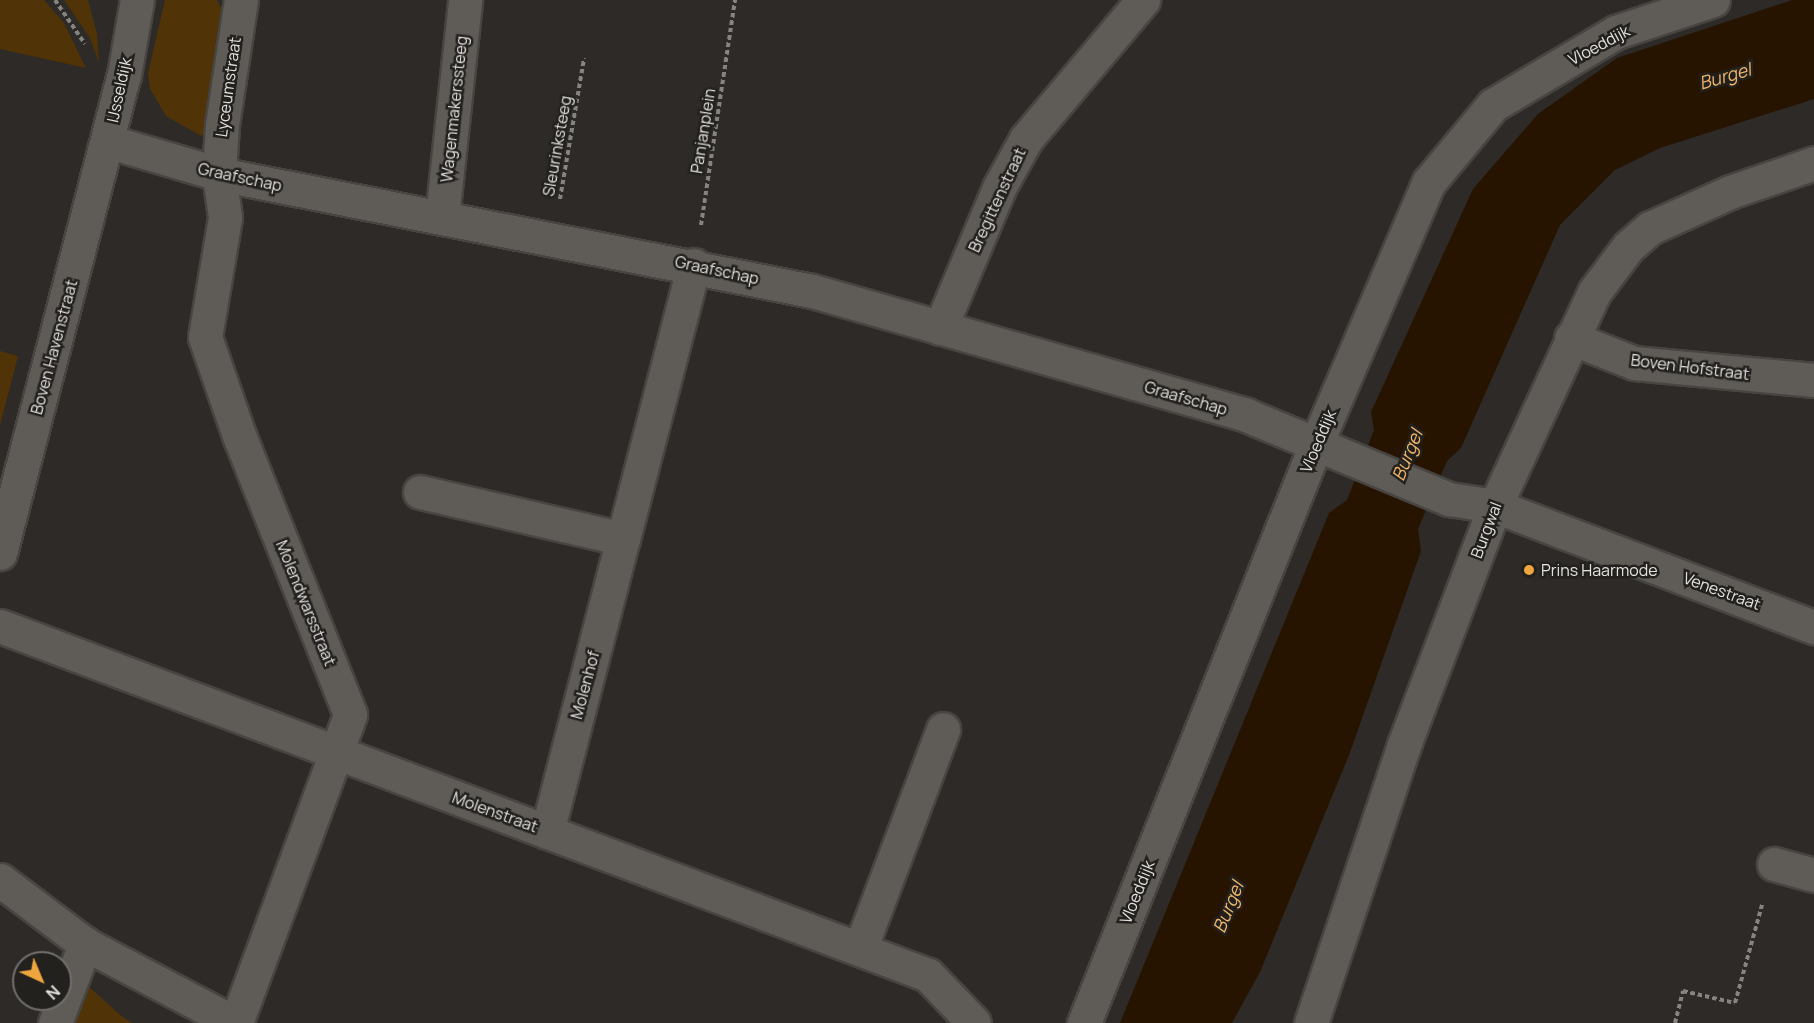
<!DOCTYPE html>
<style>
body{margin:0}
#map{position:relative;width:1814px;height:1023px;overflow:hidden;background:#2d2a27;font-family:Manrope,sans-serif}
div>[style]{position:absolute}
.green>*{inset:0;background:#503307}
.water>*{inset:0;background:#271400}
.path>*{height:4px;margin-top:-2px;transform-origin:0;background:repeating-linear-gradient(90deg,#868481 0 4.5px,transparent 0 7.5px)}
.roads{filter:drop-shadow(2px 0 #474542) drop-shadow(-2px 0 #474542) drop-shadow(0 2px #474542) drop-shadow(0 -2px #474542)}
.minor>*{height:33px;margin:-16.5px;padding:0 16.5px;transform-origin:16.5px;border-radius:16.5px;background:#5f5c58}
.dots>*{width:16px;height:16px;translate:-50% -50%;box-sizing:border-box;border:3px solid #23211e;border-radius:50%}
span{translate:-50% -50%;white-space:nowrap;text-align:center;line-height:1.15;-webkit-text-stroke:5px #23211e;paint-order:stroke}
.street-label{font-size:16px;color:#e4e2e0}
.poi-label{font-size:16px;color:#e4e2e0}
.left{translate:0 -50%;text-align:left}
.water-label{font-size:18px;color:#f2b76a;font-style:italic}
.north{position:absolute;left:12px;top:951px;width:60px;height:60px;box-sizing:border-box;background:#23211e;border:2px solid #706e6c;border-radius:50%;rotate:136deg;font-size:16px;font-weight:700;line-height:24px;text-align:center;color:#e4e2e0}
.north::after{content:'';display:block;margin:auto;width:21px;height:27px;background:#f0a63e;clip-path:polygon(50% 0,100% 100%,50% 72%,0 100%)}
</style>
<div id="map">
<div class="green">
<i style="clip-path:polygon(0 0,44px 0,64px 23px,86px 68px,0 49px)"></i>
<i style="clip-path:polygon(64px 0,88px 0,97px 34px,99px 63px,90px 38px)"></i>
<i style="clip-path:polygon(165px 0,217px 0,224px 13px,207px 132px,201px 136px,166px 116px,150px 89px,148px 73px)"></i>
<i style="clip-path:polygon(0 351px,18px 356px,0 426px)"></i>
<i style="clip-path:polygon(85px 983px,119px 1014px,132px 1023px,72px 1023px)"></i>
</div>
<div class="water">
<i style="clip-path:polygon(1792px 0,1814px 0,1814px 99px,1660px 148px,1615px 170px,1560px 225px,1461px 448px,1447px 461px,1418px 529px,1421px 551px,1349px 755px,1260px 972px,1232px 1023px,1120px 1023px,1329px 513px,1347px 500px,1374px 430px,1371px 412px,1473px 189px,1538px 114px,1617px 58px)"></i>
</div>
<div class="path">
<i style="left:55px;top:0;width:53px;rotate:55.7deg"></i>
<i style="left:560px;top:199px;width:143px;rotate:-80.3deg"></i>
<i style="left:701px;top:225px;width:228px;rotate:-81.4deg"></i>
<i style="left:1675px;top:1023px;width:33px;rotate:-76deg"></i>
<i style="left:1683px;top:991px;width:53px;rotate:13deg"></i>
<i style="left:1735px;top:1003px;width:102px;rotate:-74.6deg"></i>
</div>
<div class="roads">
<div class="minor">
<i style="left:107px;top:141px;width:117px;rotate:16.4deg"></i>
<i style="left:219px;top:174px;width:604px;rotate:11.16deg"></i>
<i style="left:812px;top:291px;width:451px;rotate:15.9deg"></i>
<i style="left:1246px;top:415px;width:220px;rotate:22.5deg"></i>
<i style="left:1449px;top:499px;width:47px;rotate:8.7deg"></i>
<i style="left:1495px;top:506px;width:341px;rotate:20.8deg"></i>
<i style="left:442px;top:217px;width:218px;rotate:-83.9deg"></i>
<i style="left:940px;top:328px;width:152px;rotate:-67.1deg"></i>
<i style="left:999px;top:188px;width:56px;rotate:-61.1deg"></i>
<i style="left:1026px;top:139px;width:182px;rotate:-49.9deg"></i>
<i style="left:1571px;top:338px;width:68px;rotate:21.6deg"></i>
<i style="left:1634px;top:363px;width:181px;rotate:5.4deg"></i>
<i style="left:420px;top:492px;width:208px;rotate:13deg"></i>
<i style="left:623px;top:539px;width:283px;rotate:-75.5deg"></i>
<i style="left:0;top:553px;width:494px;rotate:-75.5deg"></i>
<i style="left:124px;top:75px;width:76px;rotate:-80.2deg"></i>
<i style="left:0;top:626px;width:991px;rotate:20.61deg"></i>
<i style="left:928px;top:975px;width:66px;rotate:46.2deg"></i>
<i style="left:547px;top:832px;width:303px;rotate:-75.5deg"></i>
<i style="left:1774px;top:864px;width:41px;rotate:15.4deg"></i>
<i style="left:0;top:880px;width:106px;rotate:37deg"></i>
<i style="left:85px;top:944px;width:170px;rotate:27.8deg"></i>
<i style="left:860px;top:949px;width:235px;rotate:-69.3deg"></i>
<i style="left:55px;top:1023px;width:85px;rotate:-69.2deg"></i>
<i style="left:236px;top:1023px;width:329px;rotate:-69.7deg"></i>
<i style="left:350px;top:714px;width:297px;rotate:-111.7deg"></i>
<i style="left:240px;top:438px;width:107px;rotate:-109.1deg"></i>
<i style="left:205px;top:337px;width:122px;rotate:-80.5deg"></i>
<i style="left:225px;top:217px;width:43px;rotate:-97.9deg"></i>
<i style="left:219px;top:174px;width:49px;rotate:-86.5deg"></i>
<i style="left:222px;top:125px;width:126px;rotate:-81.4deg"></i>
<i style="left:1084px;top:1023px;width:624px;rotate:-68.16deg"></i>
<i style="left:1316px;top:444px;width:285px;rotate:-66.7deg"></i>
<i style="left:1429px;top:182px;width:100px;rotate:-50.3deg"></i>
<i style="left:1493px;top:105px;width:143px;rotate:-30.7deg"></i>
<i style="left:1616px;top:32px;width:102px;rotate:-18.3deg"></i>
<i style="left:1311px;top:1023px;width:293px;rotate:-71.5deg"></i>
<i style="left:1404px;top:745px;width:256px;rotate:-69.2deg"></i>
<i style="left:1495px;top:506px;width:237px;rotate:-65.1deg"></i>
<i style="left:1595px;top:291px;width:55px;rotate:-53.1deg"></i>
<i style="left:1628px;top:247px;width:29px;rotate:-41deg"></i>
<i style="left:1650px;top:228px;width:88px;rotate:-24.2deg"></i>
<i style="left:1730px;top:192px;width:89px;rotate:-19deg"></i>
</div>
</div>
<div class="dots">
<i style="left:1529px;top:570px;background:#f0a63e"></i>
</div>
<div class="street-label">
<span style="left:1599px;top:45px;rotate:-28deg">Vloeddijk</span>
<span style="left:228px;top:87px;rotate:-82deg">Lyceumstraat</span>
<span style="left:119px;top:90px;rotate:-78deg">IJsseldijk</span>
<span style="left:454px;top:109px;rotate:-84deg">Wagenmakerssteeg</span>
<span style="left:703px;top:131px;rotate:-81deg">Panjanplein</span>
<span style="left:557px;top:146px;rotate:-80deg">Sleurinksteeg</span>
<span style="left:240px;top:177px;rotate:12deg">Graafschap</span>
<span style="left:997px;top:200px;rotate:-65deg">Bregittenstraat</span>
<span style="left:717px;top:270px;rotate:12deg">Graafschap</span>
<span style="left:54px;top:347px;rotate:-75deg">Boven Havenstraat</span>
<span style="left:1690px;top:367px;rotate:7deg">Boven Hofstraat</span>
<span style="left:1186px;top:398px;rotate:16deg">Graafschap</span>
<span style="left:1318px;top:441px;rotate:-67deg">Vloeddijk</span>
<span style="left:1486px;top:530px;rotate:-69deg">Burgwal</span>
<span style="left:1722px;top:591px;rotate:20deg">Venestraat</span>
<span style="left:306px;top:603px;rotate:68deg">Molendwarsstraat</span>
<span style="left:585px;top:685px;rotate:-75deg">Molenhof</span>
<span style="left:495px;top:812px;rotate:20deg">Molenstraat</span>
<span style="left:1137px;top:892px;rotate:-68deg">Vloeddijk</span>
</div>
<div class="poi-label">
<span class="left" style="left:1541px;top:570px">Prins Haarmode</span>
</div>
<div class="water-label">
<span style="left:1725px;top:76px;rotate:-16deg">Burgel</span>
<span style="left:1407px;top:455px;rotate:-68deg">Burgel</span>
<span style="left:1228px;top:907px;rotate:-68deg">Burgel</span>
</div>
<div class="north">N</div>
</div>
